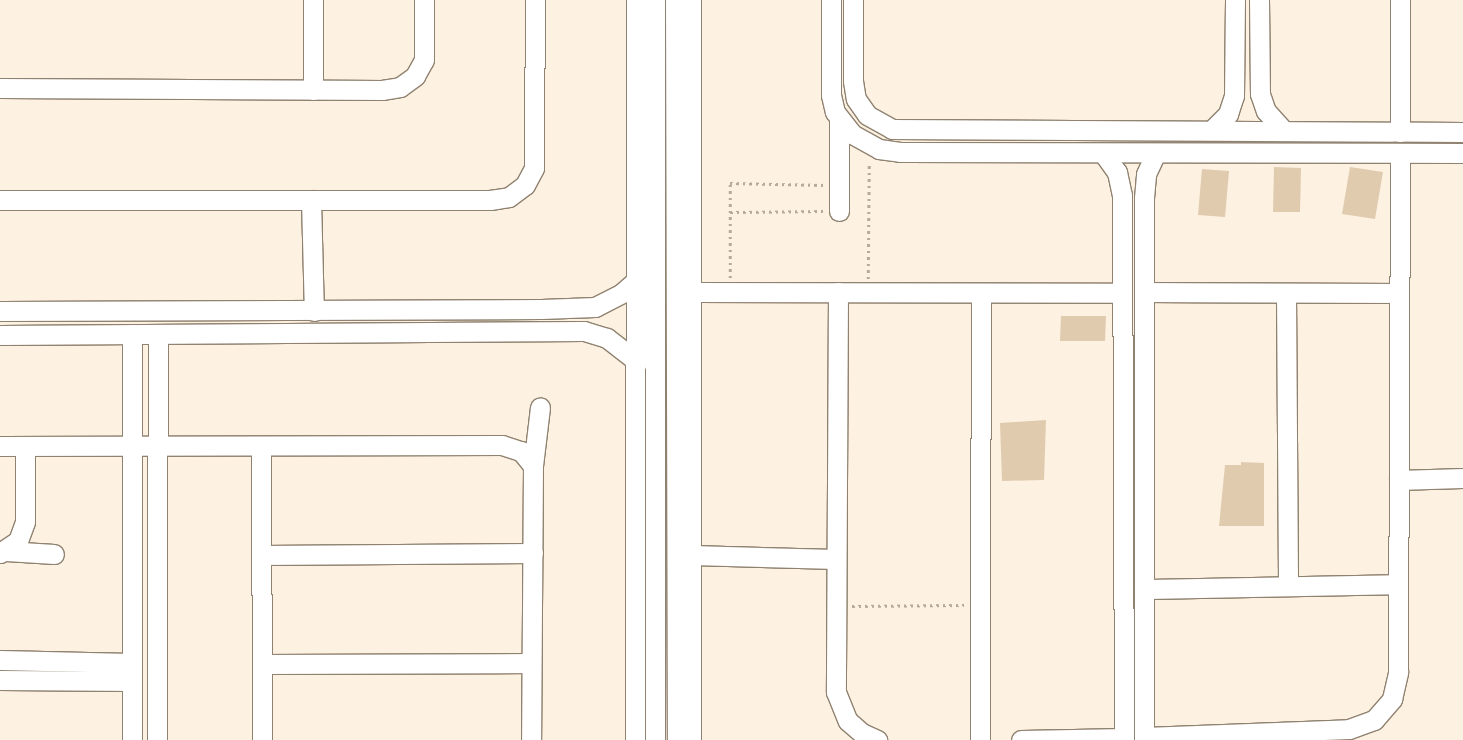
<!DOCTYPE html>
<style>
body{margin:0}
#map{position:relative;width:1463px;height:740px;overflow:hidden;background:#fdf1e1;font-family:"Varela Round",sans-serif}
div>[style]{position:absolute}
.building>*{inset:0;background:#e0cbaf}
.path>*{height:2.5px;margin-top:-1.25px;transform-origin:0;background:repeating-linear-gradient(90deg,#b4aa9d 0 2.5px,transparent 0 6.5px)}
.roads{filter:drop-shadow(1px 0 #908270) drop-shadow(-1px 0 #908270) drop-shadow(0 1px #908270) drop-shadow(0 -1px #908270)}
.minor>*{height:19px;margin:-9.5px;padding:0 9.5px;transform-origin:9.5px;border-radius:9.5px;background:#fff}
span{translate:-50% -50%;white-space:nowrap;text-align:center;line-height:1.15;-webkit-text-stroke:5px #fdf1e1;paint-order:stroke}
</style>
<div id="map">
<div class="building">
<i style="clip-path:polygon(1274px 167px,1301px 168px,1300px 212px,1273px 212px)"></i>
<i style="clip-path:polygon(1350px 167px,1383px 172px,1375px 219px,1342px 214px)"></i>
<i style="clip-path:polygon(1202px 169px,1229px 171px,1225px 217px,1198px 215px)"></i>
<i style="clip-path:polygon(1061px 316px,1106px 316px,1105px 341px,1060px 341px)"></i>
<i style="clip-path:polygon(1046px 420px,1044px 480px,1002px 481px,1000px 423px)"></i>
<i style="clip-path:polygon(1241px 462px,1264px 463px,1264px 526px,1219px 526px,1225px 465px,1241px 465px)"></i>
</div>
<div class="path">
<i style="left:730px;top:212px;width:93px;rotate:-0.6deg"></i>
<i style="left:730px;top:278px;width:95px;rotate:-90deg"></i>
<i style="left:730px;top:183px;width:95px;rotate:1.2deg"></i>
<i style="left:868px;top:279px;width:117px;rotate:-89.5deg"></i>
<i style="left:852px;top:606px;width:112px;rotate:-0.5deg"></i>
</div>
<div class="roads">
<div class="minor">
<i style="left:313px;top:0;width:90px;rotate:90deg"></i>
<i style="left:655px;top:0;width:740px;rotate:90deg"></i>
<i style="left:675px;top:0;width:740px;rotate:89.85deg"></i>
<i style="left:691px;top:0;width:740px;rotate:90deg"></i>
<i style="left:831px;top:0;width:95px;rotate:90deg"></i>
<i style="left:831px;top:95px;width:17px;rotate:77deg"></i>
<i style="left:835px;top:112px;width:28px;rotate:52deg"></i>
<i style="left:852px;top:134px;width:31px;rotate:29deg"></i>
<i style="left:879px;top:149px;width:21px;rotate:8deg"></i>
<i style="left:900px;top:152px;width:563px;rotate:0.1deg"></i>
<i style="left:853px;top:0;width:81px;rotate:90deg"></i>
<i style="left:853px;top:81px;width:18px;rotate:81deg"></i>
<i style="left:856px;top:99px;width:19px;rotate:55deg"></i>
<i style="left:867px;top:115px;width:29px;rotate:29deg"></i>
<i style="left:892px;top:129px;width:571px;rotate:0.3deg"></i>
<i style="left:1259px;top:0;width:94px;rotate:89.4deg"></i>
<i style="left:1260px;top:94px;width:18px;rotate:71deg"></i>
<i style="left:1266px;top:111px;width:27px;rotate:48deg"></i>
<i style="left:1400px;top:0;width:132px;rotate:90deg"></i>
<i style="left:0;top:88px;width:382px;rotate:0.3deg"></i>
<i style="left:382px;top:90px;width:18px;rotate:-9deg"></i>
<i style="left:400px;top:87px;width:19px;rotate:-36deg"></i>
<i style="left:415px;top:76px;width:18px;rotate:-61deg"></i>
<i style="left:424px;top:60px;width:60px;rotate:-90deg"></i>
<i style="left:1212px;top:130px;width:23px;rotate:-45deg"></i>
<i style="left:1228px;top:114px;width:19px;rotate:-72deg"></i>
<i style="left:1234px;top:96px;width:96px;rotate:-89.4deg"></i>
<i style="left:1103px;top:153px;width:24px;rotate:54deg"></i>
<i style="left:1117px;top:172px;width:24px;rotate:78deg"></i>
<i style="left:1122px;top:195px;width:545px;rotate:89.79deg"></i>
<i style="left:0;top:200px;width:490px"></i>
<i style="left:490px;top:200px;width:19px;rotate:-9deg"></i>
<i style="left:509px;top:197px;width:20px;rotate:-37deg"></i>
<i style="left:525px;top:185px;width:19px;rotate:-62deg"></i>
<i style="left:534px;top:168px;width:168px;rotate:-89.7deg"></i>
<i style="left:311px;top:200px;width:111px;rotate:88.5deg"></i>
<i style="left:839px;top:211px;width:92px;rotate:-90deg"></i>
<i style="left:691px;top:292px;width:431px;rotate:0.1deg"></i>
<i style="left:838px;top:292px;width:400px;rotate:90.3deg"></i>
<i style="left:836px;top:692px;width:31px;rotate:68deg"></i>
<i style="left:848px;top:721px;width:18px;rotate:41deg"></i>
<i style="left:862px;top:733px;width:17px;rotate:25deg"></i>
<i style="left:1144px;top:292px;width:255px;rotate:0.2deg"></i>
<i style="left:1286px;top:293px;width:293px;rotate:89.6deg"></i>
<i style="left:0;top:311px;width:541px;rotate:-0.21deg"></i>
<i style="left:541px;top:309px;width:54px;rotate:-2.1deg"></i>
<i style="left:595px;top:307px;width:30px;rotate:-27deg"></i>
<i style="left:622px;top:293px;width:21px;rotate:-41deg"></i>
<i style="left:132px;top:334px;width:406px;rotate:90deg"></i>
<i style="left:0;top:335px;width:584px;rotate:-0.39deg"></i>
<i style="left:584px;top:331px;width:24px;rotate:17deg"></i>
<i style="left:607px;top:338px;width:39px;rotate:38deg"></i>
<i style="left:0;top:446px;width:502px;rotate:-0.11deg"></i>
<i style="left:502px;top:445px;width:20px;rotate:18deg"></i>
<i style="left:521px;top:451px;width:19px;rotate:51deg"></i>
<i style="left:533px;top:466px;width:274px;rotate:90.4deg"></i>
<i style="left:261px;top:446px;width:294px;rotate:89.8deg"></i>
<i style="left:533px;top:466px;width:59px;rotate:-83.2deg"></i>
<i style="left:1399px;top:480px;width:64px;rotate:-1.8deg"></i>
<i style="left:6px;top:551px;width:48px;rotate:3.6deg"></i>
<i style="left:0;top:553px;width:22px;rotate:-34deg"></i>
<i style="left:18px;top:541px;width:20px;rotate:-70deg"></i>
<i style="left:25px;top:522px;width:76px;rotate:-90deg"></i>
<i style="left:261px;top:555px;width:272px;rotate:-0.4deg"></i>
<i style="left:691px;top:555px;width:145px;rotate:1.6deg"></i>
<i style="left:1144px;top:589px;width:254px;rotate:-1.1deg"></i>
<i style="left:0;top:660px;width:132px;rotate:1.3deg"></i>
<i style="left:262px;top:664px;width:269px;rotate:-0.2deg"></i>
<i style="left:0;top:680px;width:132px;rotate:0.4deg"></i>
<i style="left:1144px;top:737px;width:205px;rotate:-2.2deg"></i>
<i style="left:1349px;top:729px;width:27px;rotate:-20deg"></i>
<i style="left:1374px;top:720px;width:28px;rotate:-49deg"></i>
<i style="left:1392px;top:699px;width:28px;rotate:-77deg"></i>
<i style="left:1398px;top:672px;width:519px;rotate:-89.78deg"></i>
<i style="left:157px;top:740px;width:406px;rotate:-89.9deg"></i>
<i style="left:635px;top:740px;width:740px;rotate:-89.92deg"></i>
<i style="left:980px;top:740px;width:447px;rotate:-89.9deg"></i>
<i style="left:1021px;top:740px;width:103px;rotate:-1.1deg"></i>
<i style="left:1144px;top:740px;width:542px;rotate:-90deg"></i>
<i style="left:1144px;top:198px;width:24px;rotate:-85deg"></i>
<i style="left:1146px;top:174px;width:23px;rotate:-65deg"></i>
</div>
</div>
</div>
